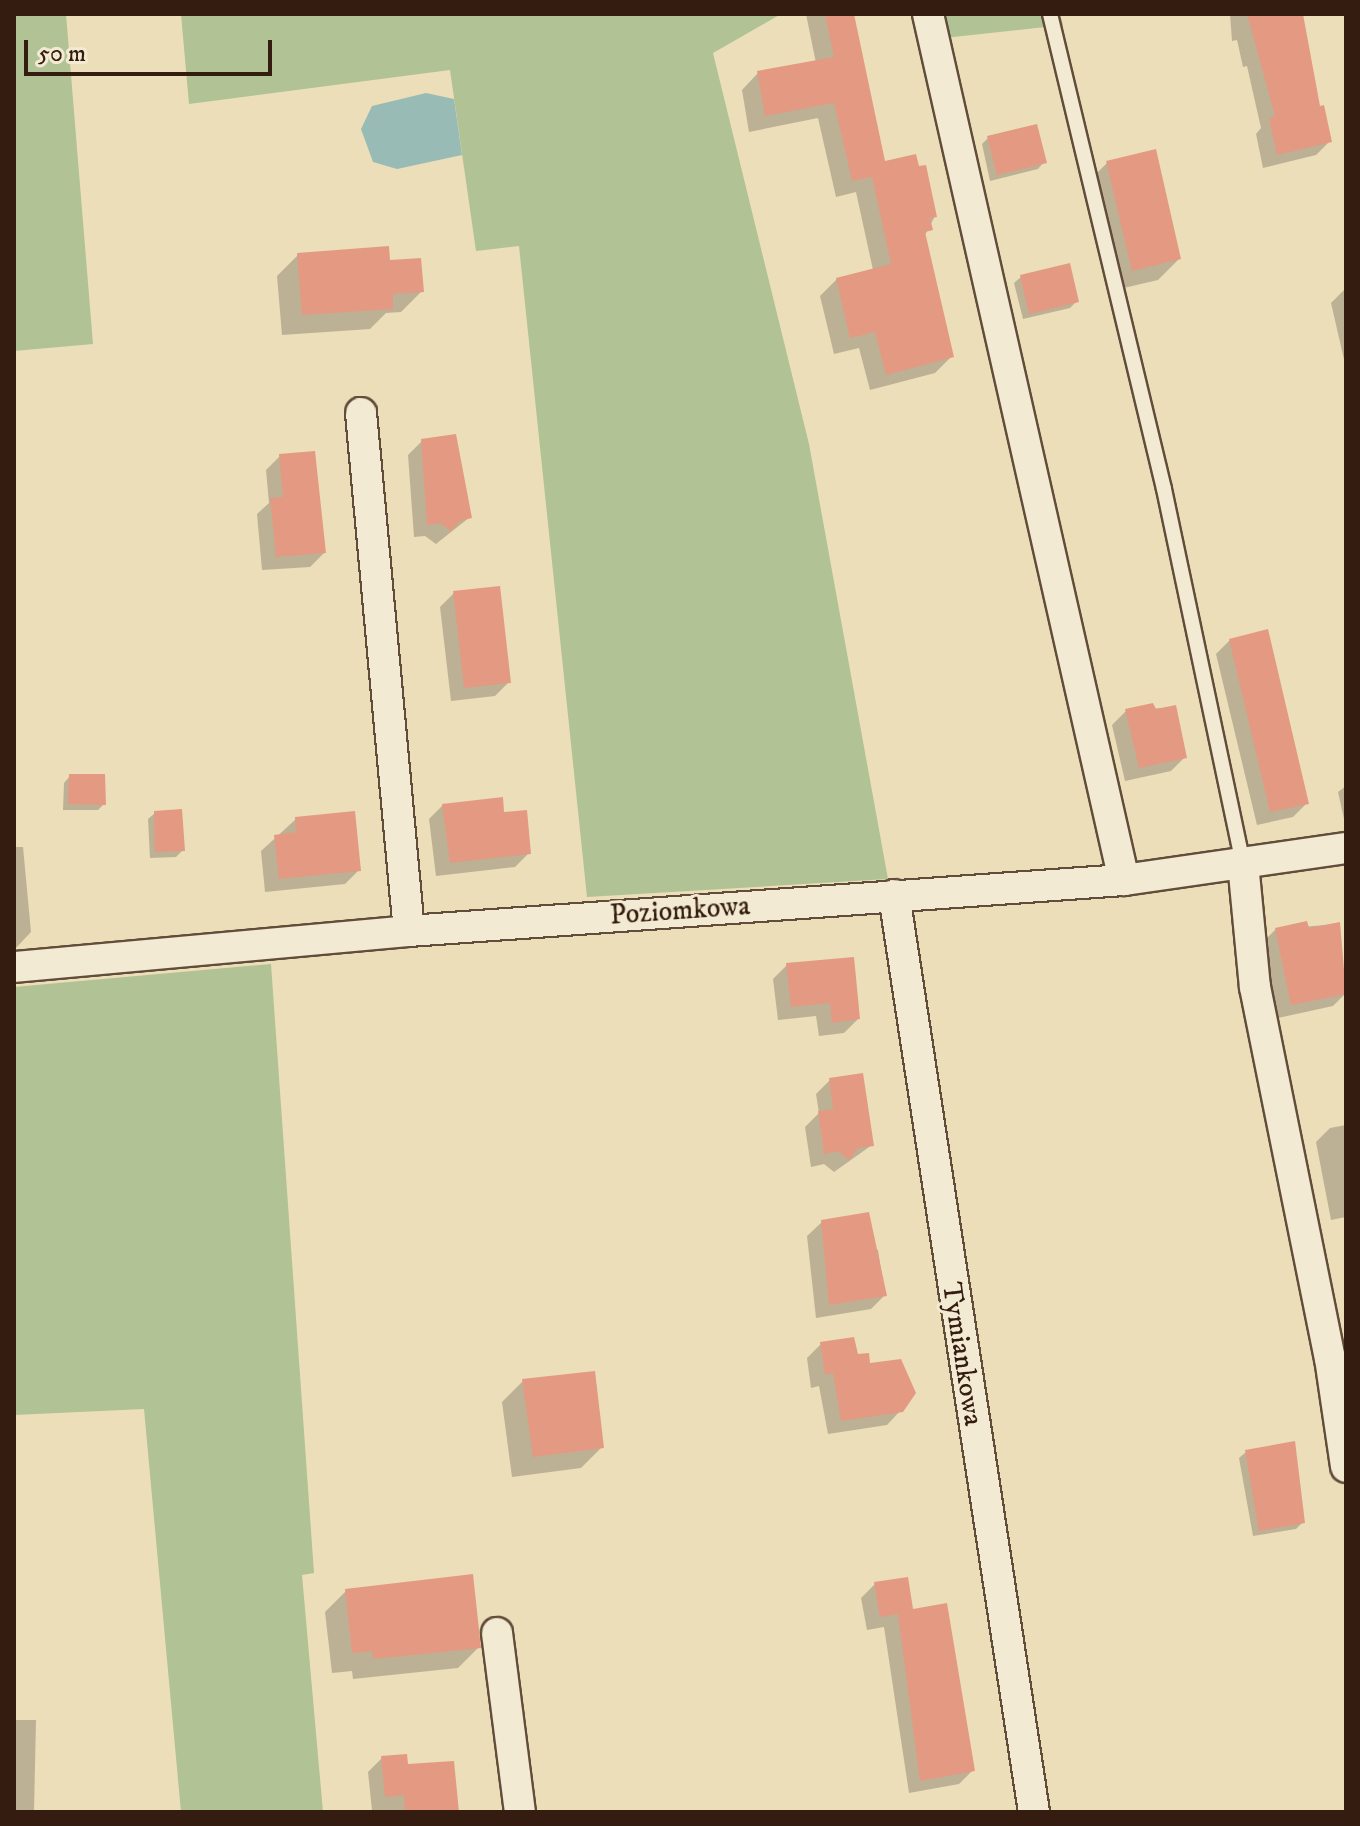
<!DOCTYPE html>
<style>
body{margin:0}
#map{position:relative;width:1360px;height:1826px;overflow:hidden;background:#ebdeb9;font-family:"IM FELL DW Pica",serif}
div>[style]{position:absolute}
.green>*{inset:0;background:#b1c294}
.water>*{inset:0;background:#99bbb5}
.shadow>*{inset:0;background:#0003}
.building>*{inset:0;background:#e49983}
.roads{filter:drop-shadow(2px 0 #624d3a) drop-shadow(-2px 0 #624d3a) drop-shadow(0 2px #624d3a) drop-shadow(0 -2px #624d3a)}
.service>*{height:14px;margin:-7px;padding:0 7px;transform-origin:7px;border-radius:7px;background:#f2ead2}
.minor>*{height:30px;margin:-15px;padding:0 15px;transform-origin:15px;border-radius:15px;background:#f2ead2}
span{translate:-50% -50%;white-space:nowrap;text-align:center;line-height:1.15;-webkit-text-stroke:6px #f2ead2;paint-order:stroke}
.street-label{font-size:28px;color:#341d10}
.frame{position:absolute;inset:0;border:16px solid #341d10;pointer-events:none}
.scale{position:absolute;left:24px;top:40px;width:248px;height:36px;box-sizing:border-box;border:4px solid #341d10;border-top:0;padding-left:10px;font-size:24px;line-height:28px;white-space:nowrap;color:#341d10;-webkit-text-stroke:6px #f2ead2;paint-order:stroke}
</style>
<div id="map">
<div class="green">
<i style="clip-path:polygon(14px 14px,66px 14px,93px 344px,14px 351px)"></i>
<i style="clip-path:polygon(181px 14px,781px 14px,713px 53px,809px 444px,888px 879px,587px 897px,519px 246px,476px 251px,450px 70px,189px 104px)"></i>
<i style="clip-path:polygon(938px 14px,1060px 14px,1063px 25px,944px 38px)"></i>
<i style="clip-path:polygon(271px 964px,314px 1573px,302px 1575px,323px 1812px,181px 1812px,144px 1409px,14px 1415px,14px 987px)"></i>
</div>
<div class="water">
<i style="clip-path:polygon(426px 93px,454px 99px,462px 155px,397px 169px,373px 162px,361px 129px,372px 106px)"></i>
</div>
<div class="shadow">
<i style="clip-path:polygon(806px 14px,851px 14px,884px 163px,935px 216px,924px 237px,952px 356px,935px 373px,870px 390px,859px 348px,834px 354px,820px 296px,837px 279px,873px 270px,856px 192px,836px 197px,818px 118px,749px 132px,742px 90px,758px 73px,816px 63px)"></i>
<i style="clip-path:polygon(1230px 14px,1300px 14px,1318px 108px,1330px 141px,1316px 155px,1263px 168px,1256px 134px,1261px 128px,1247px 66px,1243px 67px,1237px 40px,1232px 41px)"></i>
<i style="clip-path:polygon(988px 138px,1044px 162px,1038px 169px,990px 181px,982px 144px)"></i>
<i style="clip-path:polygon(1107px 163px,1179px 259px,1158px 280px,1111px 291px,1086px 184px)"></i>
<i style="clip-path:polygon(298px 255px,388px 263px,422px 291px,401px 312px,386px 313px,370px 329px,282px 335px,277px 276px)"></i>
<i style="clip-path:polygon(1021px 277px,1077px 301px,1070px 308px,1023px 319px,1014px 283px)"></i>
<i style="clip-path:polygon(1345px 289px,1346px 364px,1345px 364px,1331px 303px)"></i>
<i style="clip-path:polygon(422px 441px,470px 517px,436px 544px,425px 536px,414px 537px,408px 455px)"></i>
<i style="clip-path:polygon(280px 456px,324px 553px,310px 567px,262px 570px,257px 514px,269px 503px,266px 470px)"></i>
<i style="clip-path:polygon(454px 593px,509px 682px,495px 696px,451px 701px,440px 607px)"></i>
<i style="clip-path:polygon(1230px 640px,1307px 803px,1293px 817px,1257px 825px,1216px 654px)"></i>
<i style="clip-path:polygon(1175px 707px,1185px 757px,1171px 771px,1125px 781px,1112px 725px,1126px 711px)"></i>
<i style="clip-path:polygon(70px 776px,104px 804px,98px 810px,63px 810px,64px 783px)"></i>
<i style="clip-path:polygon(1346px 786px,1346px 818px,1344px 819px,1338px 792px)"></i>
<i style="clip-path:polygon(443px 805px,503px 814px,529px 853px,515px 867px,436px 876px,429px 819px)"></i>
<i style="clip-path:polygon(155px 813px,183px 850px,176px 857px,150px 858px,148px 819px)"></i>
<i style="clip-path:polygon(296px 819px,359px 870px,345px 884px,265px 892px,261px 851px)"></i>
<i style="clip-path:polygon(14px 847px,23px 847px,31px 932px,14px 950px)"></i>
<i style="clip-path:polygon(1338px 924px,1346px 993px,1333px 1006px,1278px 1018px,1262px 943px,1276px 929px)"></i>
<i style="clip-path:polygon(787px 965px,858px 1019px,844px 1033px,819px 1036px,816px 1016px,778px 1020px,773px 979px)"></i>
<i style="clip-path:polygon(830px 1080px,872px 1145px,834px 1172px,824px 1164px,811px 1167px,805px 1127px,819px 1113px,816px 1094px)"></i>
<i style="clip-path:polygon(1346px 1125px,1346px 1217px,1331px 1220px,1316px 1142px,1330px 1128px)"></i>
<i style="clip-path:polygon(822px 1222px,878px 1250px,885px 1295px,871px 1309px,816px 1318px,807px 1236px)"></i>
<i style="clip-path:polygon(821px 1344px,869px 1365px,901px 1410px,887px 1425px,828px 1434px,819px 1386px,811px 1388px,807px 1358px)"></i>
<i style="clip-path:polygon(523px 1381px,602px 1447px,581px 1468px,512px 1477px,502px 1402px)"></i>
<i style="clip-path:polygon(1246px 1452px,1303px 1522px,1296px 1529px,1253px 1536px,1239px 1458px)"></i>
<i style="clip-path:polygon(875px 1584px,911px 1611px,973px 1770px,959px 1784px,909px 1793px,884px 1627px,867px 1630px,861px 1598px)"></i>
<i style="clip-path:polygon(346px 1591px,479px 1647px,458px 1668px,353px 1679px,352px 1671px,332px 1673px,325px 1612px)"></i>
<i style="clip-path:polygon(14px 1720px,36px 1720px,34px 1812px,14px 1812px)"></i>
<i style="clip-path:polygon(382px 1758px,406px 1767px,457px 1812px,372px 1810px,368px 1772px)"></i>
</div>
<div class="building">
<i style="clip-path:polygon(825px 14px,854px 14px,885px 161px,916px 154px,919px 166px,926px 165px,937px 217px,930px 218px,933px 230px,925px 232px,954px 357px,886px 375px,875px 332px,850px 338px,836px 278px,891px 264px,872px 177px,852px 181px,834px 103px,765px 116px,757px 71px,834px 57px)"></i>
<i style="clip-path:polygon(1247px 14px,1303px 14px,1320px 106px,1324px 105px,1332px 142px,1277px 155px,1269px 118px,1275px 116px)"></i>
<i style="clip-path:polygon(1037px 124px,1047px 163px,997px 175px,987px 136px)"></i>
<i style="clip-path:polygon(1156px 149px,1181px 259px,1132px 271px,1106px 161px)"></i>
<i style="clip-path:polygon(389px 246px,390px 260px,421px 258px,424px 292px,393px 294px,393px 309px,302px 315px,297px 253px)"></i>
<i style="clip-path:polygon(1070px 263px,1079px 302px,1029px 314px,1020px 275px)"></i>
<i style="clip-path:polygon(456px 434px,472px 518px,460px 521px,451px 531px,440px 523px,427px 525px,421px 439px)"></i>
<i style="clip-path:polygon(315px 451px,326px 553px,276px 557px,270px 498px,283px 497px,279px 454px)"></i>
<i style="clip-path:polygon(500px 586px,511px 683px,464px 688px,453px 591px)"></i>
<i style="clip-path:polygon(1268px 629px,1309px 804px,1270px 812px,1229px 639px)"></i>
<i style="clip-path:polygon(1153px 703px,1156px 709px,1176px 705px,1187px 758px,1139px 768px,1125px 709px)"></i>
<i style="clip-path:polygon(69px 774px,105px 774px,106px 805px,68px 804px)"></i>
<i style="clip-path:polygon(503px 797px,504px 812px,527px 810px,531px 854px,450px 863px,442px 804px)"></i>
<i style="clip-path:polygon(182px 809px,185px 851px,155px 852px,154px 811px)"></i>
<i style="clip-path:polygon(355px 811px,361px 871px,279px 879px,274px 835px,296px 832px,295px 817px)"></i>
<i style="clip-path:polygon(1307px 921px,1309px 928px,1340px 922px,1346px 994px,1291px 1005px,1275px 928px)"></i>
<i style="clip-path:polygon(854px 957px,860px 1019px,832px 1023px,830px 1003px,791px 1007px,786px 963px)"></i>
<i style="clip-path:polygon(863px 1073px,874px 1146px,858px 1148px,849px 1160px,838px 1151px,824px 1154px,818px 1111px,833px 1109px,829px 1078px)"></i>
<i style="clip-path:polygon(869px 1212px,887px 1296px,829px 1305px,821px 1220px)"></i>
<i style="clip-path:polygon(854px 1337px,858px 1354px,869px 1353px,870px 1363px,901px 1359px,916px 1393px,903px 1412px,841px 1421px,833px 1373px,825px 1375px,820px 1342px)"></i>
<i style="clip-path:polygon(595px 1371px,604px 1448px,533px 1457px,522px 1379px)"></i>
<i style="clip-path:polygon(1295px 1441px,1305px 1523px,1259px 1531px,1245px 1450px)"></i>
<i style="clip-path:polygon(473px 1574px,481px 1648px,373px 1659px,372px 1651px,352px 1653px,345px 1589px)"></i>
<i style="clip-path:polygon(908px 1577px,913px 1609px,947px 1603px,975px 1771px,920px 1781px,898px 1614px,880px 1617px,874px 1582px)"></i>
<i style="clip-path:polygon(407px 1754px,408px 1764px,454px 1761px,459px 1812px,405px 1812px,404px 1795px,385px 1797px,381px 1756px)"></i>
</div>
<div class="roads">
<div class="service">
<i style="left:1050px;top:14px;width:488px;rotate:76.5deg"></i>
<i style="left:1164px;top:489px;width:382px;rotate:78.1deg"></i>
</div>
<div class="minor">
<i style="left:928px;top:14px;width:888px;rotate:77.25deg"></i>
<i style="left:361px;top:413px;width:520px;rotate:84.71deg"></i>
<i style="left:1243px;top:863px;width:125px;rotate:84.5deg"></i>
<i style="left:1255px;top:987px;width:379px;rotate:78.6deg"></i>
<i style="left:1330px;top:1358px;width:110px;rotate:81.6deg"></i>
<i style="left:894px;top:895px;width:928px;rotate:81.32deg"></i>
<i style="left:14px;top:967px;width:397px;rotate:-5.2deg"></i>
<i style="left:409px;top:931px;width:717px;rotate:-4.08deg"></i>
<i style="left:1124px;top:880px;width:224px;rotate:-8.2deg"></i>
<i style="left:497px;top:1633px;width:180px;rotate:82.7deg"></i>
</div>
</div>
<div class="street-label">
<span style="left:680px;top:911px;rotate:-4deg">Poziomkowa</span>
<span style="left:962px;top:1354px;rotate:81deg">Tymiankowa</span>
</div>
<div class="frame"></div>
<div class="scale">50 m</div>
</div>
